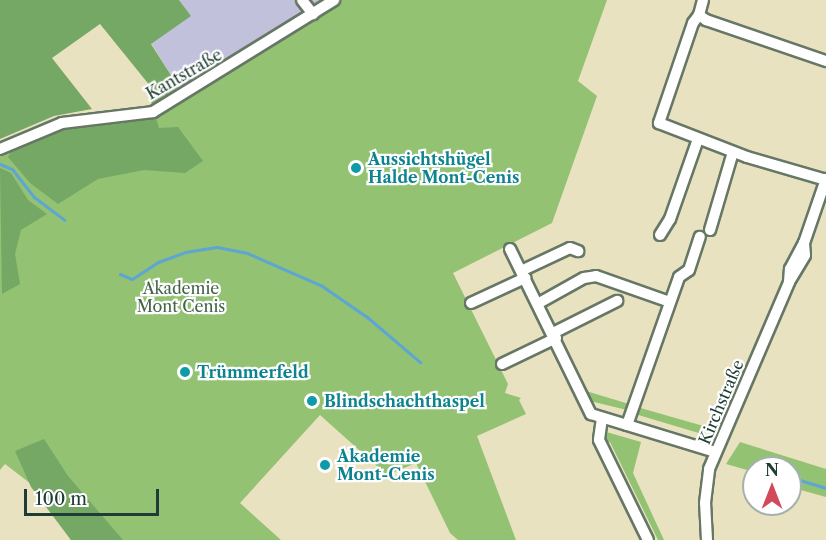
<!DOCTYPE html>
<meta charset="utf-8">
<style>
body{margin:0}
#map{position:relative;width:826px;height:540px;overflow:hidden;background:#e9e2c1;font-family:"Libre Caslon Text",serif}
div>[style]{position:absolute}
.industrial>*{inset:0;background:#c2c1dc}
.green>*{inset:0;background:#92c272}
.forest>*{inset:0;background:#75a864}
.stream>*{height:3px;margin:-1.5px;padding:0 1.5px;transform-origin:1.5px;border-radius:1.5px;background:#5ea5d4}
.roads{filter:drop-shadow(2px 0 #667765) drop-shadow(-2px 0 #667765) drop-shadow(0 2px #667765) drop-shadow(0 -2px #667765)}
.street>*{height:10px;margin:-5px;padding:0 5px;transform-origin:5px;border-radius:5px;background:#fff}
.dots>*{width:16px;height:16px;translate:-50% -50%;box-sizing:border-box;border:3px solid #fff;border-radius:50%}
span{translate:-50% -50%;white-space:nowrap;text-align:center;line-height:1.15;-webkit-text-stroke:4.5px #fff;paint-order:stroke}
.street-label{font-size:16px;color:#1f3d34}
.culture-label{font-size:16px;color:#0d838f;font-weight:700}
.left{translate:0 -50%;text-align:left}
.park-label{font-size:16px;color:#426547}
.north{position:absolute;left:742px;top:456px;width:60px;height:60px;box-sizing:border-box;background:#fff;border:2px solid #a5b1ae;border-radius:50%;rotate:0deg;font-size:16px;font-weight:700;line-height:24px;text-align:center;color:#1f3d34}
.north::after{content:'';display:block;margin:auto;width:21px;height:27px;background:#d1495b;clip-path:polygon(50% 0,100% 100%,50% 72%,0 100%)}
.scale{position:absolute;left:24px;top:489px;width:135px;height:27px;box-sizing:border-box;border:3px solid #1f3d34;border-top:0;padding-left:8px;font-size:18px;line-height:21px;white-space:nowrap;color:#1f3d34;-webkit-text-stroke:4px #fff;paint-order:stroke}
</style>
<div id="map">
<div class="industrial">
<i style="clip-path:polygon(179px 0,325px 0,181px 91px,151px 43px,190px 16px)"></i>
</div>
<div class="green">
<i style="clip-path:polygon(340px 0,607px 0,578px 81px,597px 96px,552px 223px,453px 273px,508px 384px,505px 393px,521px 398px,519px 400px,526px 414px,477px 436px,516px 540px,458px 540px,450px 533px,416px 463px,387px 475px,320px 415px,240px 503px,281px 540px,71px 540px,31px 484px,5px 464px,0 470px,0 154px,15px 146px,156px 118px)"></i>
<i style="clip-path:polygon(586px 391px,629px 404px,627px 410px,590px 401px)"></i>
<i style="clip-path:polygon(637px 407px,714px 429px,702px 434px,635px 414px)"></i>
<i style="clip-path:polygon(603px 431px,641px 442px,633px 473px,664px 540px,658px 540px,610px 442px,604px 444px)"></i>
<i style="clip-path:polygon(740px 442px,826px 469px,826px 497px,790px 487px,790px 468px,754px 468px,754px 472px,726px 464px)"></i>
</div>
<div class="forest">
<i style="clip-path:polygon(0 0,179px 0,191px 16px,151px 44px,181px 91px,153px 107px,149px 97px,155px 92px,100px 24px,52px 58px,92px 109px,54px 116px,0 139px)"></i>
<i style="clip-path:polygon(156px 118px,159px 128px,178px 127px,203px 161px,185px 173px,144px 170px,98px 179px,58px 204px,30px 183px,8px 157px,15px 146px,82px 123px)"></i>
<i style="clip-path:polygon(0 168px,11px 173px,28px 200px,47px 214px,21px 230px,15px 254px,20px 284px,2px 294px)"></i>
<i style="clip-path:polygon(44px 439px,68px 476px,123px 540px,71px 540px,31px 487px,15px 451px)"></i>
</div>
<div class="stream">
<i style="left:0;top:164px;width:13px;rotate:23deg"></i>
<i style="left:12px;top:169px;width:36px;rotate:52deg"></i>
<i style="left:34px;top:197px;width:38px;rotate:37deg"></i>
<i style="left:120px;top:274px;width:13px;rotate:23deg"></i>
<i style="left:132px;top:279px;width:31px;rotate:-33deg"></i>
<i style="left:158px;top:262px;width:29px;rotate:-20deg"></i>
<i style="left:185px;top:252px;width:32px;rotate:-9deg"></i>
<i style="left:217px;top:247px;width:31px;rotate:11deg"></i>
<i style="left:247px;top:253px;width:82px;rotate:23.7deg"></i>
<i style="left:322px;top:286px;width:55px;rotate:34.6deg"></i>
<i style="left:367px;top:317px;width:70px;rotate:40.3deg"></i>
<i style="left:764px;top:467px;width:2px;rotate:27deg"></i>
<i style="left:790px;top:477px;width:38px;rotate:17deg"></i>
</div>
<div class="roads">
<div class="street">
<i style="left:302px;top:0;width:18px;rotate:52deg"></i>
<i style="left:703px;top:0;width:16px;rotate:105deg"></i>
<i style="left:699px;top:15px;width:9px;rotate:36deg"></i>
<i style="left:706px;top:20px;width:127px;rotate:18.9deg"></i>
<i style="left:699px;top:15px;width:10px;rotate:127deg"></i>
<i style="left:693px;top:23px;width:106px;rotate:108.8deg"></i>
<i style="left:659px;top:123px;width:94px;rotate:21.1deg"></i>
<i style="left:747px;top:157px;width:82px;rotate:16.2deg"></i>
<i style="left:0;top:149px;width:67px;rotate:-22.8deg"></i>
<i style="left:62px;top:123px;width:92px;rotate:-6.9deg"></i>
<i style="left:153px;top:112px;width:213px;rotate:-31.7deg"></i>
<i style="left:710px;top:230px;width:81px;rotate:-73.6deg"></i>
<i style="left:660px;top:235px;width:19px;rotate:-58deg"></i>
<i style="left:670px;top:219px;width:85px;rotate:-70.7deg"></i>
<i style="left:510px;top:249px;width:184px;rotate:63.9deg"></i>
<i style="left:591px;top:414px;width:130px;rotate:17deg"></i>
<i style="left:521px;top:271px;width:54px;rotate:-25.1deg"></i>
<i style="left:570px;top:248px;width:9px;rotate:21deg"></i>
<i style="left:789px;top:282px;width:13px;rotate:-86deg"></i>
<i style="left:790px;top:269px;width:30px;rotate:-62deg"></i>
<i style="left:804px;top:243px;width:68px;rotate:-71deg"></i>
<i style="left:471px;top:303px;width:60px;rotate:-24.8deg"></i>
<i style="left:539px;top:303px;width:51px;rotate:-29.1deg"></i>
<i style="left:584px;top:278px;width:12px;rotate:-9deg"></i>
<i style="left:596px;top:276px;width:78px;rotate:19.4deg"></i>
<i style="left:553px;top:333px;width:72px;rotate:-26.6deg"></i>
<i style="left:502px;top:364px;width:60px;rotate:-25.7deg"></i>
<i style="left:602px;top:418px;width:22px;rotate:98deg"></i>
<i style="left:599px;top:440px;width:111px;rotate:63.9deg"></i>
<i style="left:627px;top:425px;width:157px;rotate:-70.6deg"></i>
<i style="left:679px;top:277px;width:12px;rotate:-35deg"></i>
<i style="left:689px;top:270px;width:35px;rotate:-72deg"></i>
<i style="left:707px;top:540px;width:37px;rotate:-93deg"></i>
<i style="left:705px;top:503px;width:34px;rotate:-83deg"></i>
<i style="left:709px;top:469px;width:203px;rotate:-66.8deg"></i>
<i style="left:789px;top:282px;width:31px;rotate:-59deg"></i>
<i style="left:805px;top:255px;width:12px;rotate:-95deg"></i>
</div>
</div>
<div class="dots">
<i style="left:356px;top:168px;background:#0f9aa8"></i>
<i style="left:185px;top:372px;background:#0f9aa8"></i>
<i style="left:312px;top:401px;background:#0f9aa8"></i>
<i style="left:325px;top:465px;background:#0f9aa8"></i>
</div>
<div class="street-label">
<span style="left:184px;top:74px;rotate:-30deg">Kantstraße</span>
<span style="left:721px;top:402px;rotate:-67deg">Kirchstraße</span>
</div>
<div class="culture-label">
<span class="left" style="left:368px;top:168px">Aussichtshügel<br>Halde Mont-Cenis</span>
<span class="left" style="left:197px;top:372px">Trümmerfeld</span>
<span class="left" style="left:324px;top:401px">Blindschachthaspel</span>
<span class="left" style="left:337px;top:465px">Akademie<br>Mont-Cenis</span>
</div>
<div class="park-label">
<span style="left:181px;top:297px">Akademie<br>Mont Cenis</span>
</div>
<div class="north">N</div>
<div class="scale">100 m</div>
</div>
